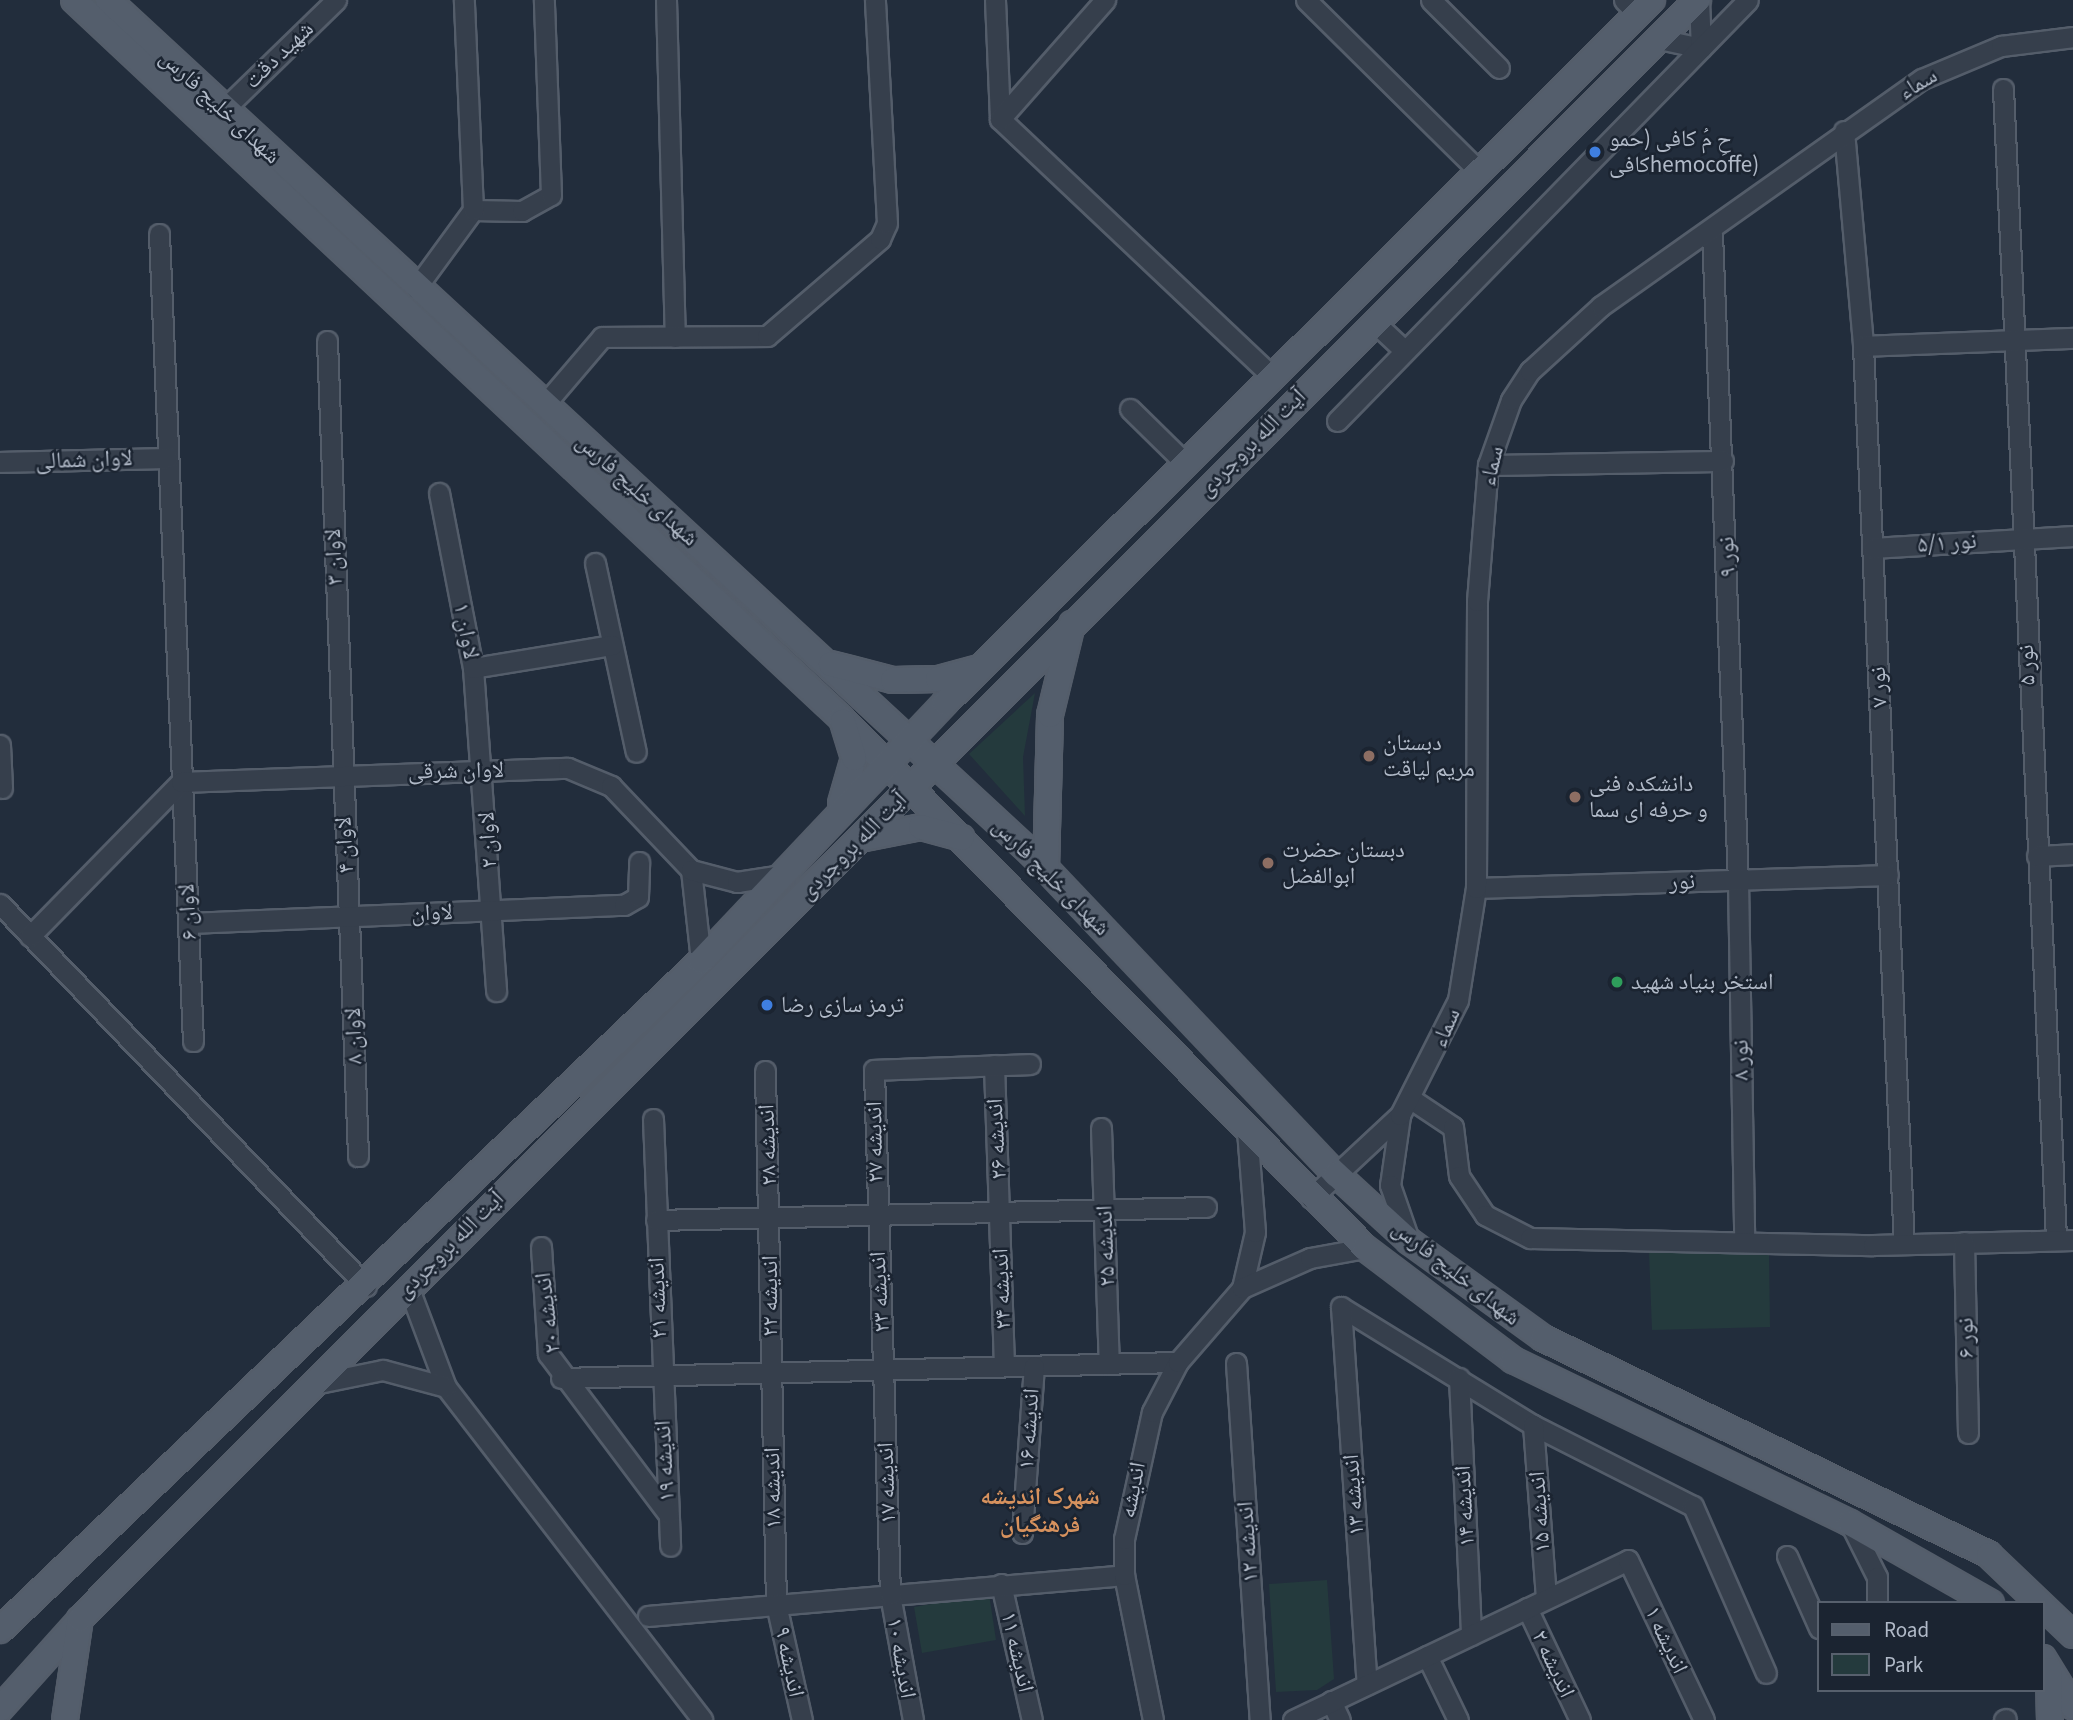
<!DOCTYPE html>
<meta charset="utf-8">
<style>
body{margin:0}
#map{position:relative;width:2073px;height:1720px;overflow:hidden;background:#222d3c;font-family:"Source Sans 3","Noto Naskh Arabic",sans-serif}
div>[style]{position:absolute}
.green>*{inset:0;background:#243a3d}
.roads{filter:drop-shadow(2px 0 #545d6a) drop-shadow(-2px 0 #545d6a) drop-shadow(0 2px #545d6a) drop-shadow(0 -2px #545d6a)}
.minor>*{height:19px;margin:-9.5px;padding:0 9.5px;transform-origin:9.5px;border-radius:9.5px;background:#363f4c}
.major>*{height:24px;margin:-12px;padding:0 12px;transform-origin:12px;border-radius:12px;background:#545e6c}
.dots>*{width:19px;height:19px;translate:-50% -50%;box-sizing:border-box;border:4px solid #1b2431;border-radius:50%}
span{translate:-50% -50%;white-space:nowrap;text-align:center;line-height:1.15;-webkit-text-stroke:5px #1b2431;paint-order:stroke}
.street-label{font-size:23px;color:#b1bac8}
.poi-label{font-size:23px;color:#b1bac8}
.left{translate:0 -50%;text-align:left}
.neighbourhood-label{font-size:24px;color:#d7925e;font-weight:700}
.legend{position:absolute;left:1817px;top:1601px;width:228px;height:91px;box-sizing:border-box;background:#1b2431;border:2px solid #57606d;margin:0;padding:9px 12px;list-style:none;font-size:21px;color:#b1bac8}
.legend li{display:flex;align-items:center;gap:14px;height:35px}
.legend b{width:35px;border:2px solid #57606d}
</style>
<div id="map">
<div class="green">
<i style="clip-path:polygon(1035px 693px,1023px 757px,1025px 816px,969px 754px)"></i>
<i style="clip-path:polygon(1649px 1252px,1769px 1254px,1770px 1327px,1652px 1330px)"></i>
<i style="clip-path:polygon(1327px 1580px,1334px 1679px,1317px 1690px,1276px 1692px,1269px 1584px)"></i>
<i style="clip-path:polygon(989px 1594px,996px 1640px,922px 1653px,914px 1607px)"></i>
</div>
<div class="roads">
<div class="minor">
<i style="left:666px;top:0;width:337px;rotate:88.5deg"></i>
<i style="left:995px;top:0;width:119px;rotate:87.6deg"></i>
<i style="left:1000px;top:119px;width:376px;rotate:43.4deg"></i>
<i style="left:1306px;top:0;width:245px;rotate:44.7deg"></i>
<i style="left:1431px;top:0;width:96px;rotate:45deg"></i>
<i style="left:1624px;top:0;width:20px;rotate:45deg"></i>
<i style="left:1659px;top:39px;width:43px;rotate:12.1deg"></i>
<i style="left:1701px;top:48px;width:48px;rotate:-92.4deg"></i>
<i style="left:2003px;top:89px;width:1152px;rotate:87.36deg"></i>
<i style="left:222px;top:111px;width:159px;rotate:-44.2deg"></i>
<i style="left:1000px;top:119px;width:159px;rotate:-48.6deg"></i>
<i style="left:1844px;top:131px;width:216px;rotate:84.9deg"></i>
<i style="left:1863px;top:346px;width:899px;rotate:87.39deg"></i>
<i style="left:473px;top:210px;width:49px;rotate:1.2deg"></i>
<i style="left:522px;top:211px;width:33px;rotate:-29deg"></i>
<i style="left:551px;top:195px;width:195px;rotate:-92.1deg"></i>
<i style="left:159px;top:234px;width:808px;rotate:87.59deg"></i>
<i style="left:1712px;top:234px;width:648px;rotate:87.7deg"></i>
<i style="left:1738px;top:881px;width:359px;rotate:89deg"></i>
<i style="left:416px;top:288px;width:97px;rotate:-53.8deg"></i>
<i style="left:473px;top:210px;width:210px;rotate:-92.5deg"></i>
<i style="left:1374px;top:322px;width:42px;rotate:43.1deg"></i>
<i style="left:327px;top:341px;width:816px;rotate:87.82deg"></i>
<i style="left:1863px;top:346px;width:210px;rotate:-2.2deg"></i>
<i style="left:544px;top:405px;width:89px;rotate:-49.5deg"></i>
<i style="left:602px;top:337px;width:165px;rotate:-0.3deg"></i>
<i style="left:767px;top:336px;width:149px;rotate:-40.6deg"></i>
<i style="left:880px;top:239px;width:17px;rotate:-66deg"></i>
<i style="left:887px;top:223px;width:223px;rotate:-93.1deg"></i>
<i style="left:1130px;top:409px;width:78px;rotate:44.5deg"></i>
<i style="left:1337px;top:421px;width:588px;rotate:-45.69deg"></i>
<i style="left:0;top:462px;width:168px;rotate:-1.4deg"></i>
<i style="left:1488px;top:465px;width:235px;rotate:-1deg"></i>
<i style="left:439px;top:493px;width:178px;rotate:79deg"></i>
<i style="left:473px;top:668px;width:324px;rotate:85.9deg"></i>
<i style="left:1873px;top:548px;width:200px;rotate:-3.4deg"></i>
<i style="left:595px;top:563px;width:193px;rotate:77.8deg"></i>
<i style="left:473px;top:668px;width:141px;rotate:-9.4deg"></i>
<i style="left:0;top:745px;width:43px;rotate:87.3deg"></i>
<i style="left:2037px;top:856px;width:36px;rotate:-3deg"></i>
<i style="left:691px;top:870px;width:92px;rotate:83.7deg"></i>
<i style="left:1476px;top:888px;width:412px;rotate:-1.8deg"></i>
<i style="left:0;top:904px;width:529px;rotate:46.23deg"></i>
<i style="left:189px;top:923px;width:435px;rotate:-2.4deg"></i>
<i style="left:624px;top:905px;width:16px;rotate:-30deg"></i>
<i style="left:638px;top:897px;width:35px;rotate:-88deg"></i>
<i style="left:30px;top:936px;width:216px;rotate:-45.6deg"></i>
<i style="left:181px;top:782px;width:387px;rotate:-2.1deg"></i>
<i style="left:568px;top:768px;width:47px;rotate:22.7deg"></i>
<i style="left:611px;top:786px;width:116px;rotate:46.4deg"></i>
<i style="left:691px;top:870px;width:48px;rotate:14.6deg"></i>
<i style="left:737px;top:882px;width:46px;rotate:-8.8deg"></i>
<i style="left:994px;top:1065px;width:301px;rotate:88.1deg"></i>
<i style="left:765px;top:1071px;width:533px;rotate:88.82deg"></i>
<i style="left:776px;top:1604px;width:119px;rotate:77.4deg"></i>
<i style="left:1411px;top:1099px;width:50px;rotate:33.7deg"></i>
<i style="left:1453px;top:1127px;width:49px;rotate:83deg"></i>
<i style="left:1459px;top:1176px;width:47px;rotate:56.3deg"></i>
<i style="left:1485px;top:1215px;width:51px;rotate:27.1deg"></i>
<i style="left:1530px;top:1238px;width:343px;rotate:1.2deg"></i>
<i style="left:1873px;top:1245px;width:200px;rotate:-1.4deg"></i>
<i style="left:1400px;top:1116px;width:70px;rotate:98.2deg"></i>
<i style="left:1390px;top:1185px;width:58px;rotate:70.9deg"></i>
<i style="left:653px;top:1119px;width:427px;rotate:87.7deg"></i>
<i style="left:1101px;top:1128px;width:236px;rotate:88.1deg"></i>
<i style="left:1311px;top:1198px;width:122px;rotate:-43deg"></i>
<i style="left:1400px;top:1115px;width:129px;rotate:-63.2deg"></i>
<i style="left:1458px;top:1000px;width:113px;rotate:-80.9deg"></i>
<i style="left:1476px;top:888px;width:287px;rotate:-89.8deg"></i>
<i style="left:1477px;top:601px;width:136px;rotate:-85.4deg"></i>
<i style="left:1488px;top:465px;width:69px;rotate:-70.5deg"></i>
<i style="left:1511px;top:400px;width:35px;rotate:-57deg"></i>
<i style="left:1530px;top:371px;width:96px;rotate:-42.5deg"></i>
<i style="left:1601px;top:306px;width:393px;rotate:-35.3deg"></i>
<i style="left:1922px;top:79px;width:86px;rotate:-22.7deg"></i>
<i style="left:2001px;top:46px;width:73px;rotate:-7.1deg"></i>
<i style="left:656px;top:1220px;width:550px;rotate:-1.35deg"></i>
<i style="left:1964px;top:1242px;width:191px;rotate:88.8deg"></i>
<i style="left:541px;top:1247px;width:107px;rotate:86.3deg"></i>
<i style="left:548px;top:1354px;width:200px;rotate:53.1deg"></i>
<i style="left:408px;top:1286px;width:108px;rotate:69.4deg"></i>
<i style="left:446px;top:1387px;width:420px;rotate:52.4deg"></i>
<i style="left:1242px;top:1288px;width:57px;rotate:-76.9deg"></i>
<i style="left:1255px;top:1232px;width:101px;rotate:-94.5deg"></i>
<i style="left:1341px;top:1307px;width:225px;rotate:31.6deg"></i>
<i style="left:1533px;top:1425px;width:179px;rotate:26.9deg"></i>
<i style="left:1693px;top:1506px;width:182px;rotate:66.4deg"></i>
<i style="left:1341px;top:1307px;width:378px;rotate:86.1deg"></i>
<i style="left:1236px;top:1363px;width:358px;rotate:86.2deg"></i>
<i style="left:561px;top:1378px;width:617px;rotate:-1.49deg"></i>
<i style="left:1459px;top:1378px;width:257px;rotate:87.3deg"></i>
<i style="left:314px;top:1384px;width:70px;rotate:-11.5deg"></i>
<i style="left:383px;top:1370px;width:65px;rotate:15.1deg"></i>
<i style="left:1533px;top:1425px;width:173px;rotate:85.7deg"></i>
<i style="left:1850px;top:1523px;width:60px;rotate:63.4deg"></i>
<i style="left:1877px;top:1577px;width:26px;rotate:90deg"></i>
<i style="left:1022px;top:1533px;width:167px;rotate:-85.9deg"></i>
<i style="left:1787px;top:1556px;width:79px;rotate:66deg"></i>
<i style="left:1001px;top:1584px;width:139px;rotate:77.2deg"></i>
<i style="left:1527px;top:1608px;width:124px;rotate:64.7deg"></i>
<i style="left:648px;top:1616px;width:478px;rotate:-4.9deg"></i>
<i style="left:1427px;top:1656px;width:71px;rotate:64.2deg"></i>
<i style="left:1331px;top:1701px;width:21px;rotate:65deg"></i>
<i style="left:913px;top:1720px;width:127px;rotate:-100.4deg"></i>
<i style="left:890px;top:1595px;width:525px;rotate:-91.75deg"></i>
<i style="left:874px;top:1070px;width:156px;rotate:-2.2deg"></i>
<i style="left:1153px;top:1720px;width:148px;rotate:-101.3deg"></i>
<i style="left:1124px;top:1575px;width:36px;rotate:-90deg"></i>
<i style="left:1124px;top:1539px;width:130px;rotate:-77.6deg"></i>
<i style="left:1152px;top:1412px;width:56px;rotate:-62.5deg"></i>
<i style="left:1178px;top:1362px;width:98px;rotate:-49.1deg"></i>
<i style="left:1242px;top:1288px;width:74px;rotate:-23.8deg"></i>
<i style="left:1310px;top:1258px;width:56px;rotate:-10.3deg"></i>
<i style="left:1293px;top:1720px;width:371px;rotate:-25.5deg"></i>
<i style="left:1628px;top:1560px;width:177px;rotate:64.6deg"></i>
<i style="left:2004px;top:1720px;width:2px;rotate:-27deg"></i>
</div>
<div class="major">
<i style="left:74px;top:0;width:1051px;rotate:43.11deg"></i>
<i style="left:841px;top:718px;width:745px;rotate:45.33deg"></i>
<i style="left:1365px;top:1248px;width:186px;rotate:37.1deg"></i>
<i style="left:1513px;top:1360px;width:374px;rotate:25.8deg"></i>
<i style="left:1850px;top:1523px;width:162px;rotate:29.6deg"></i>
<i style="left:108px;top:0;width:1257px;rotate:42.74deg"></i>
<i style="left:1031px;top:853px;width:443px;rotate:46.5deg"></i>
<i style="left:1336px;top:1174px;width:99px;rotate:42.5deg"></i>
<i style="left:1409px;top:1241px;width:165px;rotate:35.9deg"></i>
<i style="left:1543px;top:1338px;width:496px;rotate:25.9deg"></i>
<i style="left:1989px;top:1555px;width:116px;rotate:43.6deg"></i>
<i style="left:831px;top:664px;width:64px;rotate:14.5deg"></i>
<i style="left:893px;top:680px;width:45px;rotate:-1.3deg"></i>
<i style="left:938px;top:679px;width:42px;rotate:-15deg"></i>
<i style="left:841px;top:803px;width:47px;rotate:-73.9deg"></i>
<i style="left:854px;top:758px;width:38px;rotate:-107deg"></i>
<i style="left:865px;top:838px;width:57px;rotate:-11.1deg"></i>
<i style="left:921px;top:827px;width:42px;rotate:15deg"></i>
<i style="left:1046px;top:869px;width:154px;rotate:-88.5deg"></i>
<i style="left:1050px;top:715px;width:94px;rotate:-76.4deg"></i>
<i style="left:0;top:1630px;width:969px;rotate:-43.66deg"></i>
<i style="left:701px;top:961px;width:355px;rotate:-46.6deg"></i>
<i style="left:945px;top:703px;width:997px;rotate:-44.84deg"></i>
<i style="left:2043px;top:1658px;width:57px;rotate:58.5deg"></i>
<i style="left:2049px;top:1670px;width:50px;rotate:88.9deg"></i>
<i style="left:0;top:1709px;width:117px;rotate:-48.1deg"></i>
<i style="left:65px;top:1720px;width:102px;rotate:-81.6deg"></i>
<i style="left:80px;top:1619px;width:2289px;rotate:-45.02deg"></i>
</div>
</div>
<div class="dots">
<i style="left:1595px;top:152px;background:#3f7fe0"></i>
<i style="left:1369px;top:756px;background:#8d6e63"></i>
<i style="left:1575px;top:797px;background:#8d6e63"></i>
<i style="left:1268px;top:863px;background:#8d6e63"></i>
<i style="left:1617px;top:982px;background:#2e9e5b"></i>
<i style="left:767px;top:1005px;background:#3f7fe0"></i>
</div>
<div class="street-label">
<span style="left:279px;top:55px;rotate:-44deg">شهید دقت</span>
<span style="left:1918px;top:84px;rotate:-31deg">سماء</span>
<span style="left:220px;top:107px;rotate:43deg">شهدای خلیج فارس</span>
<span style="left:1252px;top:443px;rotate:-45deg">آیت الله بروجردی</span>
<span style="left:84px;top:460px;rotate:-2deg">لاوان شمالی</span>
<span style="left:1492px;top:466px;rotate:-77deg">سماء</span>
<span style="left:637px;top:490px;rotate:42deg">شهدای خلیج فارس</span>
<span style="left:1947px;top:543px;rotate:-4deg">نور ۵/۱</span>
<span style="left:334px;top:557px;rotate:-92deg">لاوان ۳</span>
<span style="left:1727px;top:557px;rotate:-92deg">نور ۹</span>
<span style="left:466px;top:631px;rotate:79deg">لاوان ۱</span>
<span style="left:2027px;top:665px;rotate:-93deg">نور ۵</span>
<span style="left:1879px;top:687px;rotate:-93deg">نور ۷</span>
<span style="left:456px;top:771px;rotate:-1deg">لاوان شرقی</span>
<span style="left:488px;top:840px;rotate:-93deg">لاوان ۲</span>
<span style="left:345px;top:845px;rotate:-93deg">لاوان ۴</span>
<span style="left:853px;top:846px;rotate:-45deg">آیت الله بروجردی</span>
<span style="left:1051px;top:877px;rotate:45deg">شهدای خلیج فارس</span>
<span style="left:1682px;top:882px;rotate:-2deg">نور</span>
<span style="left:188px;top:912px;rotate:-93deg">لاوان ۶</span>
<span style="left:432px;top:913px;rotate:-2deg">لاوان</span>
<span style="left:1446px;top:1028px;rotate:-67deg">سماء</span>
<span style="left:354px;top:1036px;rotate:-92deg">لاوان ۸</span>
<span style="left:1741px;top:1060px;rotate:-91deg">نور ۸</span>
<span style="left:997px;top:1139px;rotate:-93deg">اندیشه ۲۶</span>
<span style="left:875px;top:1142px;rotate:-91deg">اندیشه ۲۷</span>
<span style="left:768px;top:1145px;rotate:-92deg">اندیشه ۲۸</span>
<span style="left:450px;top:1245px;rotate:-45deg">آیت الله بروجردی</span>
<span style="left:1106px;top:1246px;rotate:-92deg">اندیشه ۲۵</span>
<span style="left:1456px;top:1273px;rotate:38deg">شهدای خلیج فارس</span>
<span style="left:1002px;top:1289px;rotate:-92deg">اندیشه ۲۴</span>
<span style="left:880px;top:1292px;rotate:-93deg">اندیشه ۲۳</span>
<span style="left:770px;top:1296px;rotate:-90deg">اندیشه ۲۲</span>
<span style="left:658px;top:1298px;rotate:-92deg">اندیشه ۲۱</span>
<span style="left:548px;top:1313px;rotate:-97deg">اندیشه ۲۰</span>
<span style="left:1966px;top:1338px;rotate:-91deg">نور ۶</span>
<span style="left:1029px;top:1429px;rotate:-86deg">اندیشه ۱۶</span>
<span style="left:665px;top:1461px;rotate:-93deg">اندیشه ۱۹</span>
<span style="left:887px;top:1483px;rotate:-92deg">اندیشه ۱۷</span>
<span style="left:773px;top:1488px;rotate:-91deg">اندیشه ۱۸</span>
<span style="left:1133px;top:1490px;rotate:-79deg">اندیشه</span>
<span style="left:1354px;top:1495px;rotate:-94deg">اندیشه ۱۳</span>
<span style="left:1465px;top:1506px;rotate:-93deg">اندیشه ۱۴</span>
<span style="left:1540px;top:1512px;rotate:-94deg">اندیشه ۱۵</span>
<span style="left:1248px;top:1542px;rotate:-94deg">اندیشه ۱۲</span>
<span style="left:1666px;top:1640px;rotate:65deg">اندیشه ۱</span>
<span style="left:1017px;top:1652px;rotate:77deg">اندیشه ۱۱</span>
<span style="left:901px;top:1658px;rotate:80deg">اندیشه ۱۰</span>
<span style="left:789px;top:1662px;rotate:78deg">اندیشه ۹</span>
<span style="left:1553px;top:1664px;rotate:65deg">اندیشه ۲</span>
</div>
<div class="poi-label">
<span class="left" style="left:1609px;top:152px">حِ مُ کافی (حمو<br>کافیhemocoffe)</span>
<span class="left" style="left:1383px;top:756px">دبستان<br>مریم لیاقت</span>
<span class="left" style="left:1589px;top:797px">دانشکده فنی<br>و حرفه ای سما</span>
<span class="left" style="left:1282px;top:863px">دبستان حضرت<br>ابوالفضل</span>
<span class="left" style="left:1631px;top:982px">استخر بنیاد شهید</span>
<span class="left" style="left:781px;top:1005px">ترمز سازی رضا</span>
</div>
<div class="neighbourhood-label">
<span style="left:1040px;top:1511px">شهرک اندیشه<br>فرهنگیان</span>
</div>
<ul class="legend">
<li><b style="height:9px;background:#545e6c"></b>Road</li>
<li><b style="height:19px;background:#243a3d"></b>Park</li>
</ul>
</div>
